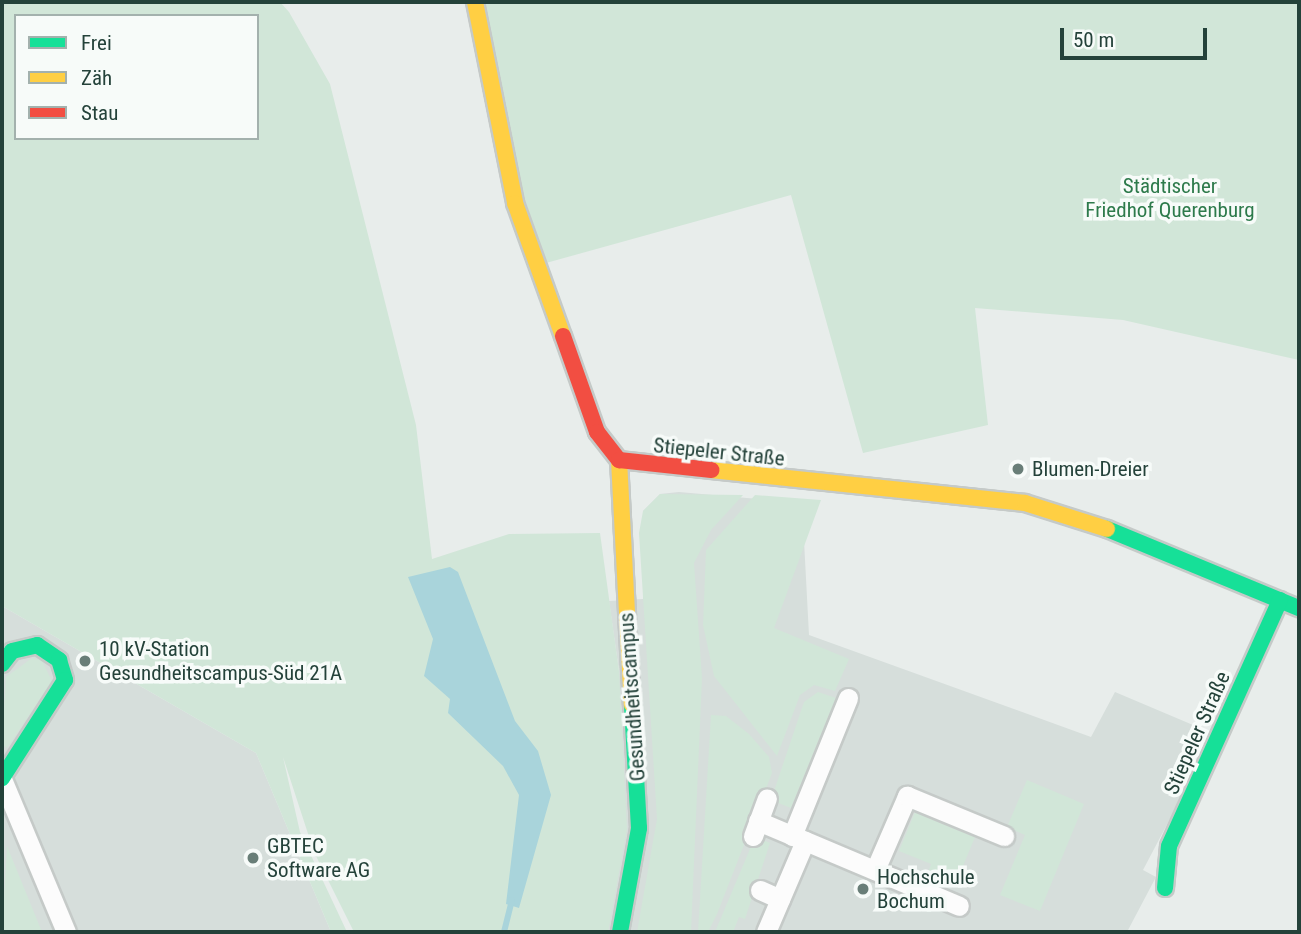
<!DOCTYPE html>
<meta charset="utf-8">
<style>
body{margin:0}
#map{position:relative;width:1301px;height:934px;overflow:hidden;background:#e8edeb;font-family:"Roboto Condensed",sans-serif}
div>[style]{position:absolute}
.built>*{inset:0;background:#d6dedb}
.green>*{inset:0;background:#d1e6d8}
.water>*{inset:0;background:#a9d4db}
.stream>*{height:6px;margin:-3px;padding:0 3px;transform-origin:3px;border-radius:3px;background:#a9d4db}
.roads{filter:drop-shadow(2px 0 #c5cac8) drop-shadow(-2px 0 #c5cac8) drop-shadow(0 2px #c5cac8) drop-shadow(0 -2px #c5cac8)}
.street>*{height:19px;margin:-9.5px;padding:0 9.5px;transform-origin:9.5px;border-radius:9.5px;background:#fcfcfc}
.fast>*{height:16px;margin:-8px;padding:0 8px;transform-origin:8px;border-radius:8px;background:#16e098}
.slow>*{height:16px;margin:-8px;padding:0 8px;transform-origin:8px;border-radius:8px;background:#ffcf43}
.jam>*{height:16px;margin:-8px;padding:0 8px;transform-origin:8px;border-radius:8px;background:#f24e42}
.dots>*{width:19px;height:19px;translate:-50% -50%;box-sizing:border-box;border:4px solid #f7fbf9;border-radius:50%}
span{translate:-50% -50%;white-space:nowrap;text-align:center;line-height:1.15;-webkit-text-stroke:7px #f7fbf9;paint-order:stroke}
.park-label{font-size:21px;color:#2d7a4b}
.street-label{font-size:21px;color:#24423a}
.poi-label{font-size:21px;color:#24423a}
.left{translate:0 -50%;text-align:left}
.frame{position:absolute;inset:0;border:4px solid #24423a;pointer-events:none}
.legend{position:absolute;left:14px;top:14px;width:245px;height:126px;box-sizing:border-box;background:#f7fbf9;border:2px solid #a3b1ad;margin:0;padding:9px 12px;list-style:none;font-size:21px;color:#24423a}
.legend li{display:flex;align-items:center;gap:14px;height:35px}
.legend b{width:35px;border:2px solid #a3b1ad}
.scale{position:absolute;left:1060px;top:28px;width:147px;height:32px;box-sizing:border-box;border:4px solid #24423a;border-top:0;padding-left:9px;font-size:21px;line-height:24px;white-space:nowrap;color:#24423a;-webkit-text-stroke:5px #f7fbf9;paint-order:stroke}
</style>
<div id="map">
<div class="built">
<i style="clip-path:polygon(679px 492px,802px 503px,809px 635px,1091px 737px,1115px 692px,1193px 725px,1168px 787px,1183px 794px,1143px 870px,1156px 877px,1127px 932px,608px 932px,619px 671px,609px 601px,643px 599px,643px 511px,660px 494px)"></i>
<i style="clip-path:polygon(2px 606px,256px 753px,331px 932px,2px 932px)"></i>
</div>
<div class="green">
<i style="clip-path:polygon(evenodd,2px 2px,280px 2px,289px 12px,330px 84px,416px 425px,432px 559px,509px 534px,600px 533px,619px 671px,627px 829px,608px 932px,354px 932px,314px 852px,283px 757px,300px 832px,347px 932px,331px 932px,256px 753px,2px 606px,2px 2px,16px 16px,257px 16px,257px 138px,16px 138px,16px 16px)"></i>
<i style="clip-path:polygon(485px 2px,1299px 2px,1299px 360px,1123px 320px,975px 308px,988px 425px,863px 453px,791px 195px,546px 263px,514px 167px)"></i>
<i style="clip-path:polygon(660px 494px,743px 495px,711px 530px,694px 563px,702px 678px,691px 932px,637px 932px,657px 819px,639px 533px,643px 511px)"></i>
<i style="clip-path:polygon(755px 495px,821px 500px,774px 628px,849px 659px,835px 691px,814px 685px,800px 695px,777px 756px,714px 676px,703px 625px,706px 550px)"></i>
<i style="clip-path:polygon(32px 658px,42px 661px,52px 681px,7px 748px,2px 745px,6px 677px)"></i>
<i style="clip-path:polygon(818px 692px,836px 698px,791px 808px,771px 800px,804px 702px)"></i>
<i style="clip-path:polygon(711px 715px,726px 716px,749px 734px,769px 757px,772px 773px,717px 914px,708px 932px,698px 932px)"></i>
<i style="clip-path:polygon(1027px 780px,1084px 804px,1040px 911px,1000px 895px,1025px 835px,1007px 827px)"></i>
<i style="clip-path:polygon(918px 805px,978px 830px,955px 885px,928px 873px,931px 864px,899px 851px)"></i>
<i style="clip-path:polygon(755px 837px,770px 843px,745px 919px,739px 917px,733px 932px,715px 932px)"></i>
<i style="clip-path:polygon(7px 846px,42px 932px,2px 932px)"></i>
</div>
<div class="water">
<i style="clip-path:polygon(450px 567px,458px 572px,515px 721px,538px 751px,551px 795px,519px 908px,506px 904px,519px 795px,503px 766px,448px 713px,450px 699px,424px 676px,433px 639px,408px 577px)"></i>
</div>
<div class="stream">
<i style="left:504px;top:932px;width:33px;rotate:-76deg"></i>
</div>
<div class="roads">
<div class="street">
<i style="left:2px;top:779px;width:166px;rotate:67.3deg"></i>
<i style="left:758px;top:821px;width:218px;rotate:22.9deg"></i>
<i style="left:753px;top:836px;width:40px;rotate:-69.8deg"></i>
<i style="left:792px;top:836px;width:149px;rotate:-67.9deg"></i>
<i style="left:875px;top:870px;width:81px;rotate:-66.6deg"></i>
<i style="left:907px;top:796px;width:105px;rotate:22.4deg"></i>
<i style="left:760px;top:890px;width:22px;rotate:24deg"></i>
<i style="left:766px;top:932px;width:99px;rotate:-66.8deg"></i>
</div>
<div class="fast">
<i style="left:1107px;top:529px;width:208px;rotate:22.4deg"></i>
<i style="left:2px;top:664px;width:16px;rotate:-52deg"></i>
<i style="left:12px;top:651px;width:26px;rotate:-13deg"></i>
<i style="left:37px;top:645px;width:27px;rotate:34deg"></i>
<i style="left:59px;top:660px;width:21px;rotate:73deg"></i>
<i style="left:65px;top:680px;width:117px;rotate:122.7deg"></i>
<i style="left:1165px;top:888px;width:42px;rotate:-84.6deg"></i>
<i style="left:1169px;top:846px;width:270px;rotate:-65.7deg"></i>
<i style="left:620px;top:932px;width:106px;rotate:-79.6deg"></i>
<i style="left:639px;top:828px;width:123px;rotate:-93.3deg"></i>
</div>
<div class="slow">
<i style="left:475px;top:2px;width:205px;rotate:78.7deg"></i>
<i style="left:515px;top:203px;width:141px;rotate:70.2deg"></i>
<i style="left:619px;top:460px;width:245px;rotate:87deg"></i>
<i style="left:711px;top:470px;width:316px;rotate:6deg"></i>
<i style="left:1025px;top:503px;width:86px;rotate:17.6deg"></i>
</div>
<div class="jam">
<i style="left:563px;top:336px;width:102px;rotate:70.5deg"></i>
<i style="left:597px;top:432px;width:36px;rotate:52deg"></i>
<i style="left:619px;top:460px;width:93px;rotate:6.2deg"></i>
</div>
</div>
<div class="dots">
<i style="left:1018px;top:469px;background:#697e78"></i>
<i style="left:85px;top:661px;background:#697e78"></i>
<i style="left:253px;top:858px;background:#697e78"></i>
<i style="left:863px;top:889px;background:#697e78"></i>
</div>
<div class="park-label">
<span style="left:1170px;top:198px">Städtischer<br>Friedhof Querenburg</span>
</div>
<div class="street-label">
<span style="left:719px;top:452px;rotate:6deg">Stiepeler Straße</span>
<span style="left:632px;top:697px;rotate:-94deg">Gesundheitscampus</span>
<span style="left:1197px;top:733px;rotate:-66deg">Stiepeler Straße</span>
</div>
<div class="poi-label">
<span class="left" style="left:1032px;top:469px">Blumen-Dreier</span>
<span class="left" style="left:99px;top:661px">10 kV-Station<br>Gesundheitscampus-Süd 21A</span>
<span class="left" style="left:267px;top:858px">GBTEC<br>Software AG</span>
<span class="left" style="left:877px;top:889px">Hochschule<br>Bochum</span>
</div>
<div class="frame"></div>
<ul class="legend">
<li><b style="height:9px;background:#16e098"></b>Frei</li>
<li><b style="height:9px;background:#ffcf43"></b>Zäh</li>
<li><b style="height:9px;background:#f24e42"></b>Stau</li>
</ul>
<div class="scale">50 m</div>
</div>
